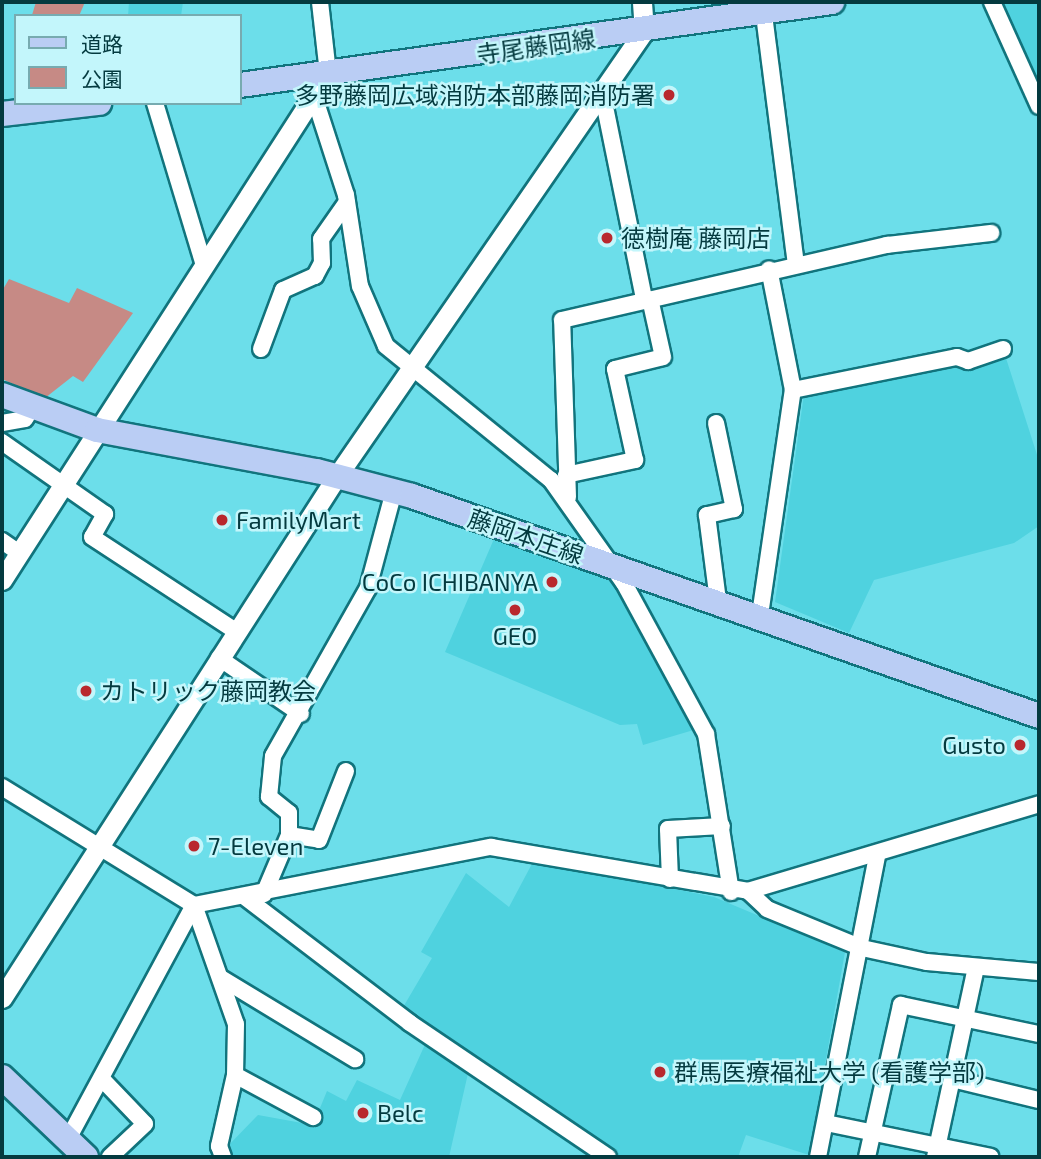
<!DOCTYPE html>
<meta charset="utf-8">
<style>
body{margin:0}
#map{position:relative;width:1041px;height:1159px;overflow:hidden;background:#6cdeea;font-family:"Exo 2","Noto Sans JP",sans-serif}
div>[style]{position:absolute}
.built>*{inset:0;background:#4fd2df}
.green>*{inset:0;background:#c68a85}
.roads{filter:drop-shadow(2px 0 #11747d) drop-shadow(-2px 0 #11747d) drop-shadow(0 2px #11747d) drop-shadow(0 -2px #11747d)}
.minor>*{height:16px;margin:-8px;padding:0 8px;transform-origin:8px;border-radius:8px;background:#fff}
.tertiary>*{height:19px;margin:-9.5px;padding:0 9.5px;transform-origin:9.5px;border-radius:9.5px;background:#fff}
.primary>*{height:24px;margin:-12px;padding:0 12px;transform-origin:12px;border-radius:12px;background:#bacdf4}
.dots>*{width:19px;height:19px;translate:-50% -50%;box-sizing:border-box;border:4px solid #c3f6fb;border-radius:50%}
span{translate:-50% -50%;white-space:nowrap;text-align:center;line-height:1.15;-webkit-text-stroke:5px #c3f6fb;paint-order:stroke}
.street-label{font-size:24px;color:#043a3f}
.poi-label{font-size:24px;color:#043a3f}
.right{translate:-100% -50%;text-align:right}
.left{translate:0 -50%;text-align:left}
.frame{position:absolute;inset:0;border:4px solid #043a3f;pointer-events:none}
.legend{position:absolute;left:14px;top:14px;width:228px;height:91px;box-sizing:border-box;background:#c3f6fb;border:2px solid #77abb0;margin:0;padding:9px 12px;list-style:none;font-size:21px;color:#043a3f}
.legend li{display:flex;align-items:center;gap:14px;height:35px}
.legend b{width:35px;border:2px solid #77abb0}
</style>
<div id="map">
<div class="built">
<i style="clip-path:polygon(129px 2px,183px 2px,181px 16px,128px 16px)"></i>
<i style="clip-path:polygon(999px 2px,1039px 2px,1039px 91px)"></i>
<i style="clip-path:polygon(1005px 355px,1039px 461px,1039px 526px,1014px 543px,874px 580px,849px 633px,775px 602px,804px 394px,952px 358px,971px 370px)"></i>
<i style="clip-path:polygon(497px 532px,612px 575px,697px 729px,643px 745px,637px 724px,620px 725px,445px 652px)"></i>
<i style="clip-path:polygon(534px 860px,714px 897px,845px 952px,809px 1155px,746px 1135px,738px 1157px,620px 1157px,402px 1009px,432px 958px,421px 952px,466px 873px,509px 907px)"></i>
<i style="clip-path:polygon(427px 1040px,469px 1069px,449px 1157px,228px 1157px,224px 1150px,258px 1115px,313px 1125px,327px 1091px,346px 1101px,357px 1080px,400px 1100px)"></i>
</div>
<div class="green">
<i style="clip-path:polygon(36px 2px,85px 2px,79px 16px,32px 15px)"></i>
<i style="clip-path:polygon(9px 279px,69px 303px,77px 288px,133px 313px,83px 382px,73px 376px,45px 398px,2px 379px,2px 291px)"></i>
</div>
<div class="roads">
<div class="minor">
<i style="left:320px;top:2px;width:71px;rotate:83.6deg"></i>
<i style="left:992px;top:2px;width:114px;rotate:65.7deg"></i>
<i style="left:764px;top:15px;width:251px;rotate:82.7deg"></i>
<i style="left:602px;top:92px;width:210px;rotate:78.5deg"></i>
<i style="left:313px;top:93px;width:107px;rotate:72.1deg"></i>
<i style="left:346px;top:195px;width:92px;rotate:81.3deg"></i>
<i style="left:360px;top:286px;width:65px;rotate:66.6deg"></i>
<i style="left:386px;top:346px;width:213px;rotate:39.1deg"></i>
<i style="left:551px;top:480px;width:126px;rotate:54.7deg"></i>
<i style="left:624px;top:583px;width:172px;rotate:61.5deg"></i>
<i style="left:706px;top:734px;width:160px;rotate:81deg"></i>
<i style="left:155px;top:103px;width:166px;rotate:73.2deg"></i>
<i style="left:261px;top:349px;width:63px;rotate:-69.6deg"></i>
<i style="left:283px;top:290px;width:35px;rotate:-24deg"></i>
<i style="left:315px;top:276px;width:15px;rotate:-62deg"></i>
<i style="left:322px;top:263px;width:24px;rotate:-92deg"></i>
<i style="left:321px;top:239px;width:45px;rotate:-54.9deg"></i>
<i style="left:793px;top:390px;width:167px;rotate:-11.4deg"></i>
<i style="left:957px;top:357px;width:12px;rotate:20deg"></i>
<i style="left:968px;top:361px;width:37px;rotate:-19deg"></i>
<i style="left:2px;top:423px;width:23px;rotate:-10deg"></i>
<i style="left:25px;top:419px;width:13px;rotate:-58deg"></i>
<i style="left:716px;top:423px;width:88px;rotate:78.2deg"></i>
<i style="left:734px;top:509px;width:28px;rotate:167deg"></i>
<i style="left:707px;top:515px;width:87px;rotate:82.7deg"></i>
<i style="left:2px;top:442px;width:126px;rotate:35deg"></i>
<i style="left:105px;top:514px;width:26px;rotate:119deg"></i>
<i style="left:92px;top:537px;width:173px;rotate:33.2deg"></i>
<i style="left:566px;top:475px;width:71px;rotate:-12.3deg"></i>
<i style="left:635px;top:460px;width:93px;rotate:-102.4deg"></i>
<i style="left:615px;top:369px;width:49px;rotate:-14deg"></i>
<i style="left:663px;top:357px;width:59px;rotate:-102.6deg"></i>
<i style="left:568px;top:497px;width:177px;rotate:-91.9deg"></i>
<i style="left:562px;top:320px;width:334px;rotate:-13deg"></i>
<i style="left:887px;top:245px;width:105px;rotate:-6.6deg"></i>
<i style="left:2px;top:541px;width:21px;rotate:35deg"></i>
<i style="left:760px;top:615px;width:227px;rotate:-81.7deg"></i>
<i style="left:793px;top:390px;width:123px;rotate:-101.2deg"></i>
<i style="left:219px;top:658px;width:99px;rotate:34.3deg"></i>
<i style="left:2px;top:787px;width:225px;rotate:31.6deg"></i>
<i style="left:194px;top:905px;width:303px;rotate:-11.1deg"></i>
<i style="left:491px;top:847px;width:261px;rotate:9.7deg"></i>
<i style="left:748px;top:891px;width:304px;rotate:-16.6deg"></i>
<i style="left:289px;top:835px;width:30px;rotate:9deg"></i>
<i style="left:319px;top:840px;width:74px;rotate:-68.6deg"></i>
<i style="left:670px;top:879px;width:50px;rotate:-92.3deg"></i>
<i style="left:668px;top:829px;width:54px;rotate:-3.2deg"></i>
<i style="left:748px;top:891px;width:26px;rotate:43deg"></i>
<i style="left:767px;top:909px;width:103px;rotate:22.3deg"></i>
<i style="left:862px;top:948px;width:66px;rotate:12.2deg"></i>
<i style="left:927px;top:962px;width:112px;rotate:5.1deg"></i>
<i style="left:264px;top:894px;width:64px;rotate:-67deg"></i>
<i style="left:289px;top:835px;width:22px;rotate:-90deg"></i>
<i style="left:289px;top:813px;width:26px;rotate:-141deg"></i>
<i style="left:269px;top:797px;width:41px;rotate:-84.4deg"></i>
<i style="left:273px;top:756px;width:193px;rotate:-60.5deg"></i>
<i style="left:368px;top:588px;width:100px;rotate:-75deg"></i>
<i style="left:246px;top:898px;width:206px;rotate:37.3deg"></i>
<i style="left:410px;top:1023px;width:239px;rotate:34.1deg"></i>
<i style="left:194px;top:905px;width:126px;rotate:70.6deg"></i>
<i style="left:236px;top:1024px;width:51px;rotate:91.1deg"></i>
<i style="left:235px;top:1075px;width:73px;rotate:102.7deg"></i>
<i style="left:219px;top:1146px;width:12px;rotate:70deg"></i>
<i style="left:221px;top:978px;width:157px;rotate:31.2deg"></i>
<i style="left:235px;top:1075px;width:89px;rotate:28.3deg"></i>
<i style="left:102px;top:1079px;width:62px;rotate:46.3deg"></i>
<i style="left:145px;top:1124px;width:48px;rotate:136.7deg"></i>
<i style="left:952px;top:1079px;width:89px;rotate:13.6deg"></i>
<i style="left:826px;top:1123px;width:168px;rotate:11.6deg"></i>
<i style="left:68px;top:1139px;width:266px;rotate:-61.7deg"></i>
<i style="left:818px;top:1157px;width:306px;rotate:-78.9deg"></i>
<i style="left:867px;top:1157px;width:156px;rotate:-77.4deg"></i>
<i style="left:901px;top:1005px;width:141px;rotate:11.9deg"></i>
<i style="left:935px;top:1157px;width:193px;rotate:-77.8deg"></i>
</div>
<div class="tertiary">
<i style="left:2px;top:580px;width:603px;rotate:-57.26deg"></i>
<i style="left:2px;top:998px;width:620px;rotate:-57.31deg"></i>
<i style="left:337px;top:476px;width:541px;rotate:-55.4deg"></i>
<i style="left:644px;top:31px;width:29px;rotate:-94deg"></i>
</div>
<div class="primary">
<i style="left:240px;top:85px;width:598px;rotate:-7.98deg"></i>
<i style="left:2px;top:114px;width:98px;rotate:-6.5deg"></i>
<i style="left:2px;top:395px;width:101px;rotate:20.2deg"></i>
<i style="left:97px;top:430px;width:224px;rotate:10.6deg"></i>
<i style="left:317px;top:471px;width:98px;rotate:14.7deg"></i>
<i style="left:412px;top:496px;width:664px;rotate:19.33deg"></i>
<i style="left:2px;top:1077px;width:116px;rotate:43.6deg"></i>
</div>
</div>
<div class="dots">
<i style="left:669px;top:95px;background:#b9282e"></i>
<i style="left:607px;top:238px;background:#b9282e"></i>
<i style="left:222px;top:520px;background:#b9282e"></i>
<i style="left:552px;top:582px;background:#b9282e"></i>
<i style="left:515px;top:610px;background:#b9282e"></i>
<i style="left:86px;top:691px;background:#b9282e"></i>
<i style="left:1020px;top:745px;background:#b9282e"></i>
<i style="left:194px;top:846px;background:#b9282e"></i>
<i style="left:660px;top:1072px;background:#b9282e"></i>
<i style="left:363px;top:1113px;background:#b9282e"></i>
</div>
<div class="street-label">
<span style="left:536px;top:46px;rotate:-8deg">寺尾藤岡線</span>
<span style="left:526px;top:536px;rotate:19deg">藤岡本庄線</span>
</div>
<div class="poi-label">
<span class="right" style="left:655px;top:95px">多野藤岡広域消防本部藤岡消防署</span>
<span class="left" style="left:621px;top:238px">徳樹庵 藤岡店</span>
<span class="left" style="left:236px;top:520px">FamilyMart</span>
<span class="right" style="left:538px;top:582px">CoCo ICHIBANYA</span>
<span style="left:515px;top:636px">GEO</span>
<span class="left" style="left:100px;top:691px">カトリック藤岡教会</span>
<span class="right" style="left:1006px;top:745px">Gusto</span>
<span class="left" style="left:208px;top:846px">7-Eleven</span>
<span class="left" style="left:674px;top:1072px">群馬医療福祉大学 (看護学部)</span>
<span class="left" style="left:377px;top:1113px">Belc</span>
</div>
<div class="frame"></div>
<ul class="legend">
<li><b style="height:9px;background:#bacdf4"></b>道路</li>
<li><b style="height:19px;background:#c68a85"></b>公園</li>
</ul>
</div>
